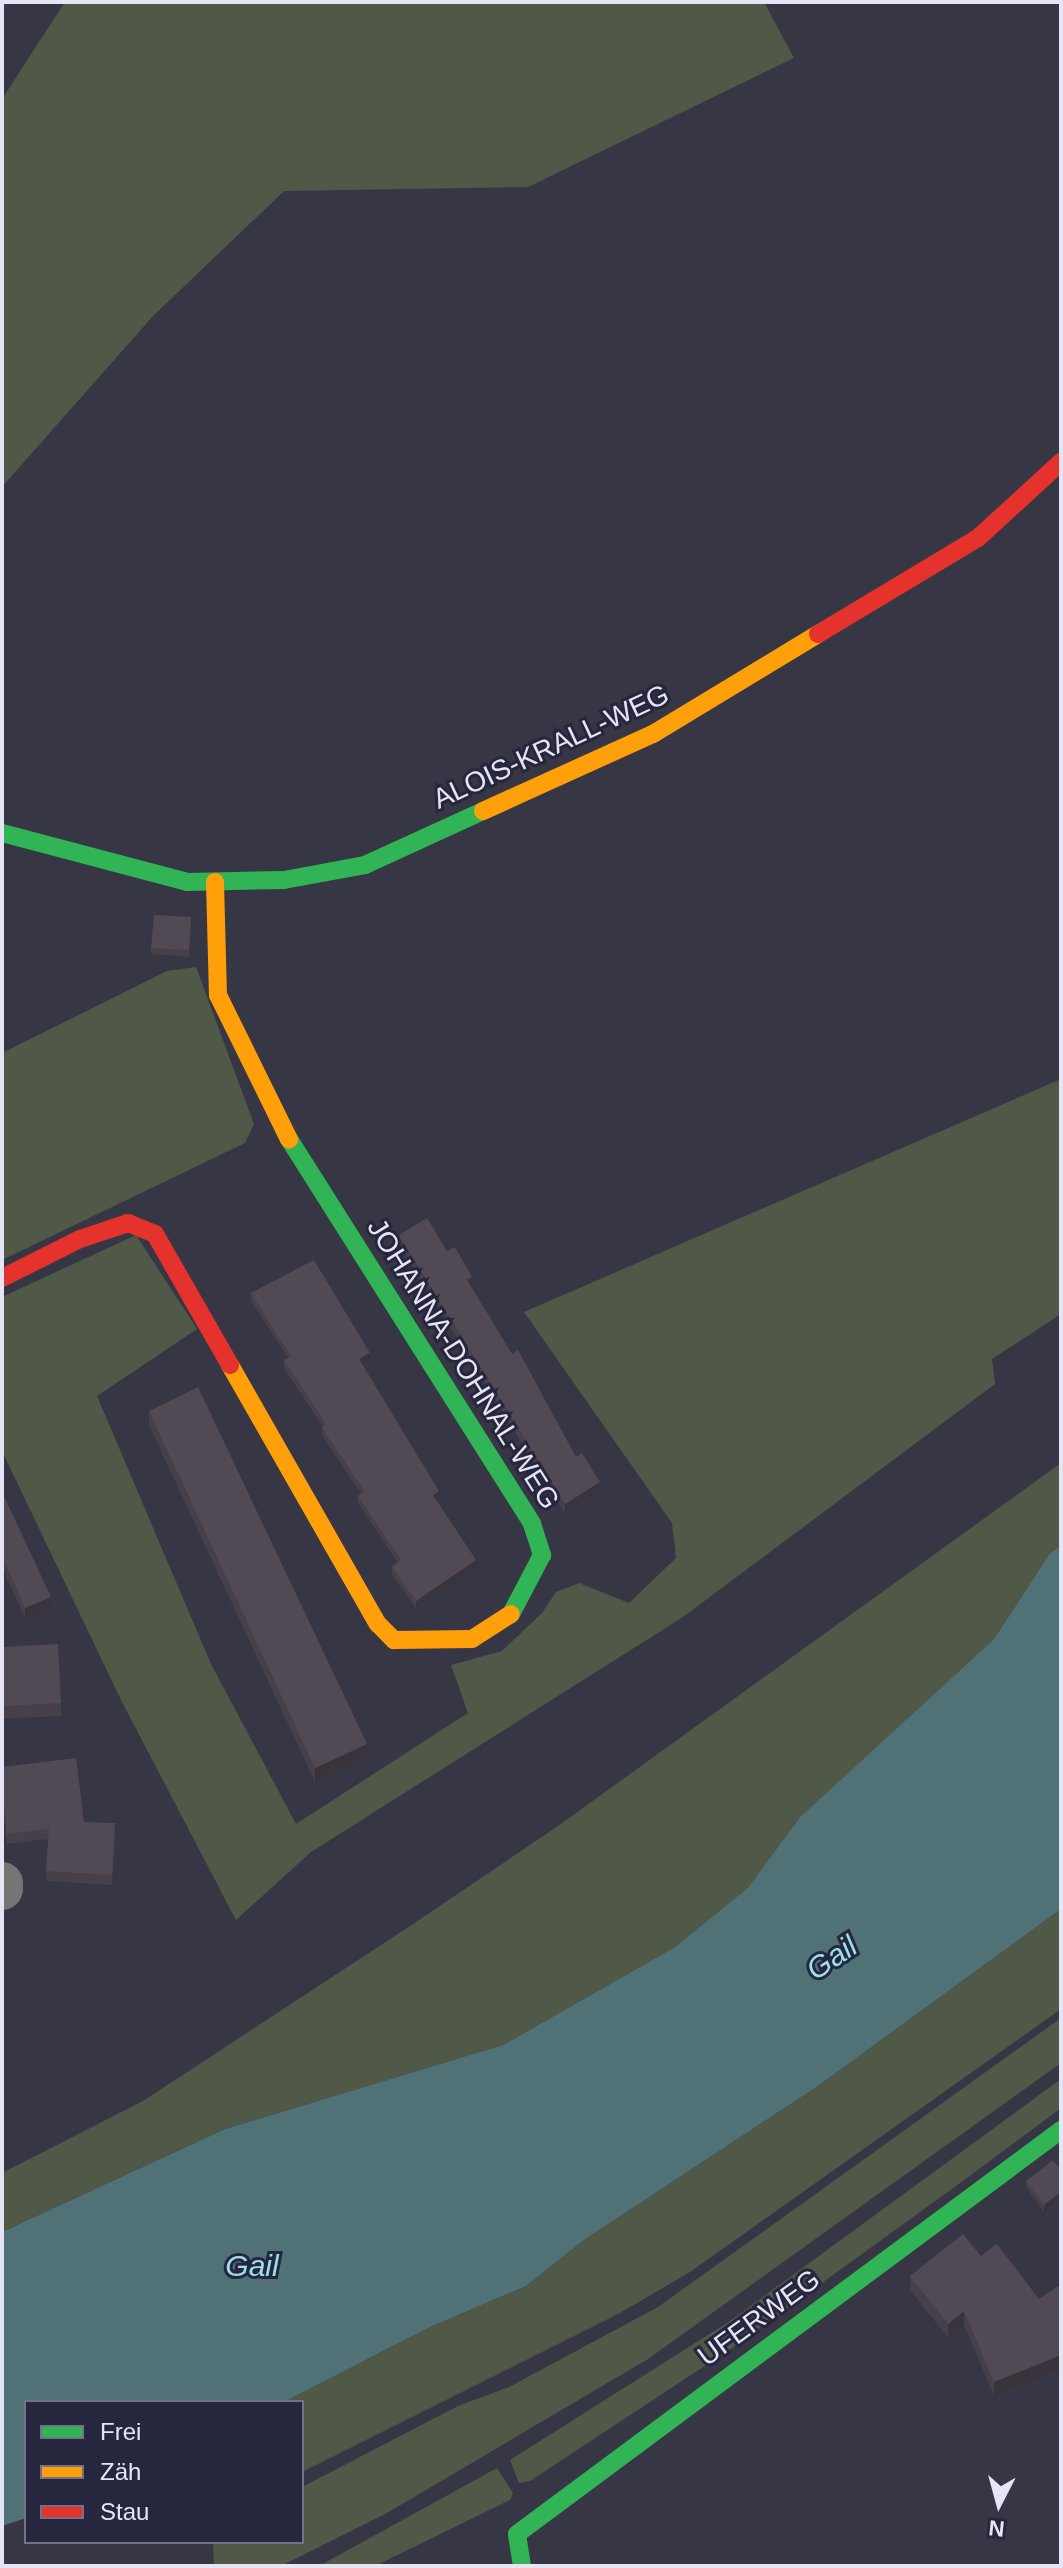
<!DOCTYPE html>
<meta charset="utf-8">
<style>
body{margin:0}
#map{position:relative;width:1063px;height:2568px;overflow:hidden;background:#373644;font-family:Arial,sans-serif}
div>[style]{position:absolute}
.green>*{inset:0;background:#505947}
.water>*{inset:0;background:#507175}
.street>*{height:42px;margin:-21px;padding:0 21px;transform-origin:21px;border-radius:21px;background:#777574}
.fast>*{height:18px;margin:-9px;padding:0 9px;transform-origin:9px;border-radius:9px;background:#30b455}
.slow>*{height:18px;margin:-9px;padding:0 9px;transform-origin:9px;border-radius:9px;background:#ff9f0a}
.jam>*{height:18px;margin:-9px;padding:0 9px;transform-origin:9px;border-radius:9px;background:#e5322d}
.wall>*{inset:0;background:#464048}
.shaded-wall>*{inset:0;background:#39343b}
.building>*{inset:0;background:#514a54}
span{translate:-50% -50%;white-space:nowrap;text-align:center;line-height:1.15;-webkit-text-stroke:6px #27263f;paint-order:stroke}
.street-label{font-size:28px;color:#e5e5f6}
.water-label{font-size:30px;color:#9be1e8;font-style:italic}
.frame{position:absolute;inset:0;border:4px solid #e5e5f6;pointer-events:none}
.legend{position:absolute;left:24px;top:2400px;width:280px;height:144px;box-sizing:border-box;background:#27263f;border:2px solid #737288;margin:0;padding:10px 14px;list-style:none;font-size:24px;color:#e5e5f6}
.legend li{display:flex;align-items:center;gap:16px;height:40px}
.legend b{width:40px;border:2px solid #737288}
.north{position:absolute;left:959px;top:2464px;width:80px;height:80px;-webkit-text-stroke:6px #27263f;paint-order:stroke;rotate:186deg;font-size:22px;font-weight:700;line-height:32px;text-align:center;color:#e5e5f6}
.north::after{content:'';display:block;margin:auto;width:28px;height:36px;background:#e5e5f6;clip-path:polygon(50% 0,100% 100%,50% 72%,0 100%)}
</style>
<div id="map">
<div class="green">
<i style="clip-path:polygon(65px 2px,764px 2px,794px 58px,528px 187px,284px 191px,153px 316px,2px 487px,2px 99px)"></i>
<i style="clip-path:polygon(196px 967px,254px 1124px,245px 1143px,2px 1260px,2px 1053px,167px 971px)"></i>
<i style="clip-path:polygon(1061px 1079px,1061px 1314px,992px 1359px,995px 1384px,683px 1617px,311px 1852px,236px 1920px,121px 1700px,2px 1451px,2px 1297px,136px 1235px,197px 1329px,97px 1396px,211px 1664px,296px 1824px,468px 1713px,451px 1665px,502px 1651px,542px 1613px,556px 1592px,579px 1583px,629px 1603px,676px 1558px,672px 1523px,524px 1312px)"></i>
<i style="clip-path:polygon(1061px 1463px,1061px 1546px,1050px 1553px,994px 1639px,800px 1817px,749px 1888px,675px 1947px,503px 2045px,225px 2129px,2px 2232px,2px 2173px,143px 2101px,413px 1924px,558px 1826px)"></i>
<i style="clip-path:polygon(1061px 1909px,1061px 2009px,690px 2272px,620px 2313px,302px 2472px,302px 2402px,284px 2402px,428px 2328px,526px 2286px,584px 2240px,818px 2086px)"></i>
<i style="clip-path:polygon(1061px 2018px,1061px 2063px,648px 2359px,387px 2513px,281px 2566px,214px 2566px,213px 2542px,302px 2542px,302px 2487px,458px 2406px,509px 2387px,658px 2307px)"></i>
<i style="clip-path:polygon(1061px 2079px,1061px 2108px,967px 2178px,732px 2348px,530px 2481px,519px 2483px,510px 2460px,730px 2321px)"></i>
<i style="clip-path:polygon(497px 2468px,513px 2493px,510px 2500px,375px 2566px,319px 2566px)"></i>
</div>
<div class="water">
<i style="clip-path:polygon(1061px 1546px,1061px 1909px,818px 2086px,584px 2240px,526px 2286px,428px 2328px,284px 2402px,26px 2402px,26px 2518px,2px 2526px,2px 2232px,225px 2129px,503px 2045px,675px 1947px,748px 1888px,800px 1817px,994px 1639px,1050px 1553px)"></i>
</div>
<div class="street">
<i style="left:2px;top:1883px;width:6px;rotate:90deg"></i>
</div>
<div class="fast">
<i style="left:2px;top:833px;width:192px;rotate:14.8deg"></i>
<i style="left:188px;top:882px;width:96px;rotate:-1.2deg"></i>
<i style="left:284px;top:880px;width:82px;rotate:-10.5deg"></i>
<i style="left:365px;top:865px;width:130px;rotate:-24.6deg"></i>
<i style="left:289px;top:1139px;width:455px;rotate:57.7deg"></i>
<i style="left:532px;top:1524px;width:33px;rotate:72deg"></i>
<i style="left:542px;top:1555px;width:67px;rotate:117.7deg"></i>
<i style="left:522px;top:2566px;width:32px;rotate:-99deg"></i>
<i style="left:517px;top:2534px;width:678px;rotate:-36.6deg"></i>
</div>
<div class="slow">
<i style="left:483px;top:811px;width:187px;rotate:-24.4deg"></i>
<i style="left:653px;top:734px;width:193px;rotate:-31.2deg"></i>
<i style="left:215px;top:882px;width:113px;rotate:88.5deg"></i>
<i style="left:218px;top:995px;width:161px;rotate:63.8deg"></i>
<i style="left:230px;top:1365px;width:298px;rotate:60.3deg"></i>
<i style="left:378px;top:1624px;width:23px;rotate:45deg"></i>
<i style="left:394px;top:1640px;width:78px;rotate:-0.7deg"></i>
<i style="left:472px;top:1639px;width:46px;rotate:-32.7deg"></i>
</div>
<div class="jam">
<i style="left:818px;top:634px;width:187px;rotate:-31deg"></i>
<i style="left:978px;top:538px;width:113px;rotate:-42.5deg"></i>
<i style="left:2px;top:1278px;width:87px;rotate:-26.6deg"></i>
<i style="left:80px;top:1239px;width:51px;rotate:-18.4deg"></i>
<i style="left:128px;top:1223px;width:29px;rotate:22deg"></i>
<i style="left:155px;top:1234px;width:151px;rotate:60.2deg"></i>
</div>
<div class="wall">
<i style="clip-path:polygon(191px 924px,189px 957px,151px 954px,151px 948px)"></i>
<i style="clip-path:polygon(399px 1235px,447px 1251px,472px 1286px,471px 1286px,512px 1354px,576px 1457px,600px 1491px,565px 1513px,399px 1244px)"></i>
<i style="clip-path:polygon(251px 1293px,370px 1360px,363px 1365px,439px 1498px,436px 1500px,476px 1568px,416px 1608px,392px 1574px,392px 1566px,398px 1563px,358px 1503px,358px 1496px,361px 1494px,322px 1435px,322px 1428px,323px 1427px,284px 1368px,284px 1360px,288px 1358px,251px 1301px)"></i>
<i style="clip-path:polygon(149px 1411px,367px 1757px,315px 1782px,149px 1425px)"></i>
<i style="clip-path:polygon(2px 1494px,51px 1608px,25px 1619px,2px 1567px)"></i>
<i style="clip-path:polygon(2px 1647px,61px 1703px,61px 1716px,2px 1719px)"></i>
<i style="clip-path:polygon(2px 1767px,84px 1822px,115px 1833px,112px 1885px,46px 1881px,48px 1839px,7px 1844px,2px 1799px)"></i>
<i style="clip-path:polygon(1061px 2171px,1061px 2199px,1044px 2212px,1026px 2187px,1026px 2181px)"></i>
<i style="clip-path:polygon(981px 2256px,1039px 2299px,1061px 2284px,1061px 2369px,994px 2396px,964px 2325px,948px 2338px,910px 2290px,910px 2276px)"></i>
</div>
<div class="shaded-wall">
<i style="clip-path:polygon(472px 1277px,472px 1286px,467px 1289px,467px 1280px)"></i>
<i style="clip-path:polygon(370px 1353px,370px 1360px,359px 1367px,359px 1359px)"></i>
<i style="clip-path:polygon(600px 1482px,600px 1491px,565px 1513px,565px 1504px)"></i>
<i style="clip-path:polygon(439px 1491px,439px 1498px,433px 1502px,433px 1495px)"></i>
<i style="clip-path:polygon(476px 1560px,476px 1568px,416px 1608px,416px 1601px)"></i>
<i style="clip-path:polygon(51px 1597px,51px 1608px,25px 1619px,25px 1608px)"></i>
<i style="clip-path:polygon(367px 1744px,367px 1757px,315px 1782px,315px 1768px)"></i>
<i style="clip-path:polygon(1061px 2192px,1061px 2199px,1044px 2212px,1044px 2205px)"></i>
<i style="clip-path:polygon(964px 2311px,964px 2325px,948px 2338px,948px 2324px)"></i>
<i style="clip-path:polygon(1061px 2355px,1061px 2369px,994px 2396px,994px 2382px)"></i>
</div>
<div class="building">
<i style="clip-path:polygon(154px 915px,191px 917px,189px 950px,151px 948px)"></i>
<i style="clip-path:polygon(427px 1218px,447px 1251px,455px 1247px,472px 1277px,467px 1280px,512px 1354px,518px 1350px,576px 1457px,582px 1453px,600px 1482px,565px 1504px,399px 1235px)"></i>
<i style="clip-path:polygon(314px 1260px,370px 1353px,359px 1359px,439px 1491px,433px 1495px,476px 1560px,416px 1601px,392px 1566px,401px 1560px,358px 1496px,365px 1492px,322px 1428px,326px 1424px,284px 1360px,291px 1356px,251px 1293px)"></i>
<i style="clip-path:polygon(198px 1387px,367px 1744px,315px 1768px,149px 1411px)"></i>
<i style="clip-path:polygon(2px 1494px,3px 1494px,51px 1597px,25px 1608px,2px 1556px)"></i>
<i style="clip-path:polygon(58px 1644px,61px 1703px,2px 1706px,2px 1647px)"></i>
<i style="clip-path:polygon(76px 1758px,84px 1822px,115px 1823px,112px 1875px,46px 1871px,49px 1829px,7px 1834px,2px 1790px,2px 1767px)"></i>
<i style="clip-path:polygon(1053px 2160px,1061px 2171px,1061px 2192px,1044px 2205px,1026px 2181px)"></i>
<i style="clip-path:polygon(963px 2234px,981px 2256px,997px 2244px,1039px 2299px,1061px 2284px,1061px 2355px,994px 2382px,964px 2311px,948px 2324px,910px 2276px)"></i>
</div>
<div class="street-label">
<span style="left:551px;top:747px;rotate:-25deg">ALOIS-KRALL-WEG</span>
<span style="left:463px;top:1364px;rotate:58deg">JOHANNA-DOHNAL-WEG</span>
<span style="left:759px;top:2318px;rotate:-36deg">UFERWEG</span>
</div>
<div class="water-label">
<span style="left:832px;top:1958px;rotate:-34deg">Gail</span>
<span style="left:252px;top:2266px">Gail</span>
</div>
<div class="frame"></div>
<ul class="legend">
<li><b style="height:10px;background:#30b455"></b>Frei</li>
<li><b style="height:10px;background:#ff9f0a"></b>Zäh</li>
<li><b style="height:10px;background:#e5322d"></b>Stau</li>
</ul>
<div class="north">N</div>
</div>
